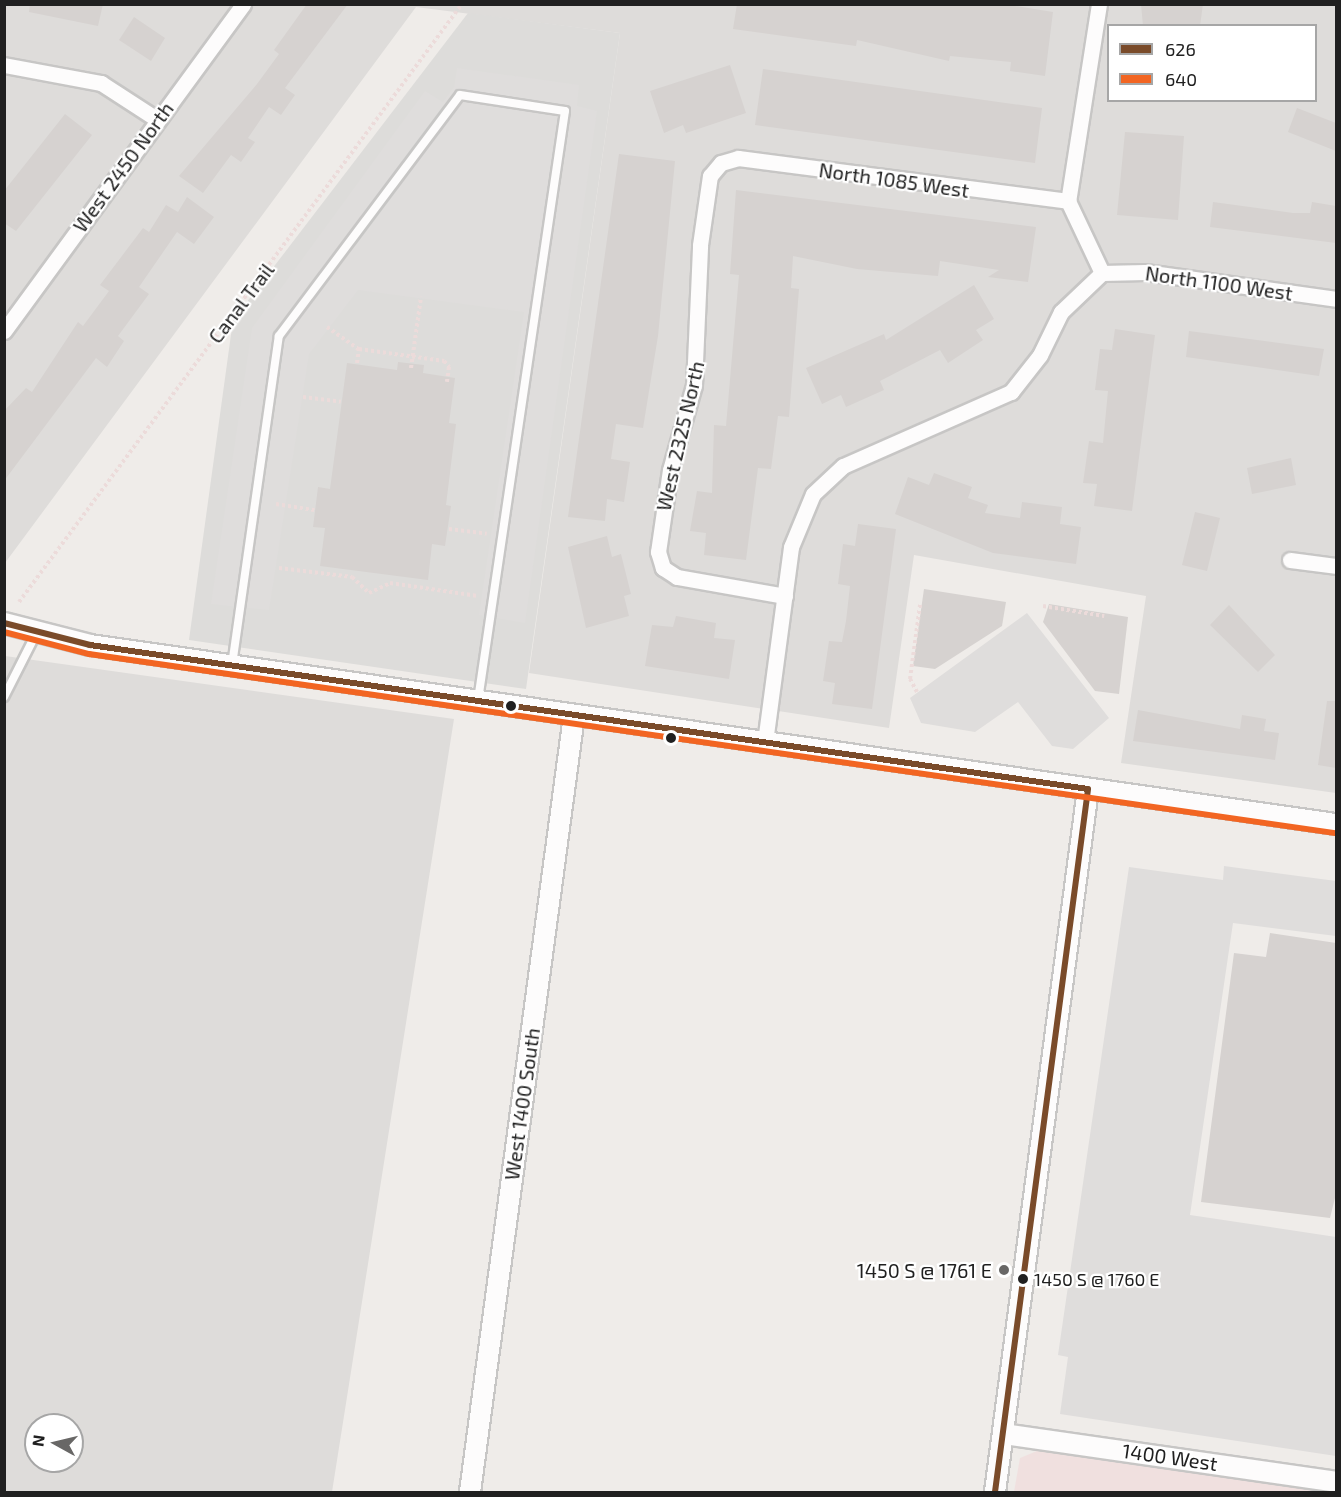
<!DOCTYPE html>
<style>
body{margin:0}
#map{position:relative;width:1341px;height:1497px;overflow:hidden;background:#efece9;font-family:"Exo 2",sans-serif}
div>[style]{position:absolute}
.residential>*{inset:0;background:#dedcda}
.commercial>*{inset:0;background:#f0e0df}
.religious>*{inset:0;background:#dddcda}
.parking>*{inset:0;background:#dfdddc}
.building>*{inset:0;background:#d6d2d0}
.path>*{height:4px;margin-top:-2px;transform-origin:0;background:repeating-linear-gradient(90deg,#ecdbda 0 3px,transparent 0 6px)}
.roads{filter:drop-shadow(2px 0 #c7c6c5) drop-shadow(-2px 0 #c7c6c5) drop-shadow(0 2px #c7c6c5) drop-shadow(0 -2px #c7c6c5)}
.service>*{height:8px;margin:-4px;padding:0 4px;transform-origin:4px;border-radius:4px;background:#fdfcfc}
.minor>*{height:15px;margin:-7.5px;padding:0 7.5px;transform-origin:7.5px;border-radius:7.5px;background:#fdfcfc}
.tertiary>*{height:20px;margin:-10px;padding:0 10px;transform-origin:10px;border-radius:10px;background:#fdfcfc}
.bus-1>*{height:6px;margin:-3px;padding:0 3px;transform-origin:3px;border-radius:3px;background:#7a4b2a}
.bus-2>*{height:6px;margin:-3px;padding:0 3px;transform-origin:3px;border-radius:3px;background:#f26522}
.dots>*{width:16px;height:16px;translate:-50% -50%;box-sizing:border-box;border:3px solid #fff;border-radius:50%}
span{translate:-50% -50%;white-space:nowrap;text-align:center;line-height:1.15;-webkit-text-stroke:4.5px #fff;paint-order:stroke}
.bus-label{font-size:18px;color:#202020}
.left{translate:0 -50%;text-align:left}
.street-label{font-size:20px;color:#202020}
.poi-label{font-size:20px;color:#202020}
.right{translate:-100% -50%;text-align:right}
.frame{position:absolute;inset:0;border:6px solid #202020;pointer-events:none}
.legend{position:absolute;left:1107px;top:24px;width:210px;height:78px;box-sizing:border-box;background:#fff;border:2px solid #a6a6a6;margin:0;padding:8px 10px;list-style:none;font-size:18px;color:#202020}
.legend li{display:flex;align-items:center;gap:12px;height:30px}
.legend b{width:30px;border:2px solid #a6a6a6}
.north{position:absolute;left:24px;top:1413px;width:60px;height:60px;box-sizing:border-box;background:#fff;border:2px solid #a6a6a6;border-radius:50%;rotate:278deg;font-size:16px;font-weight:700;line-height:24px;text-align:center;color:#202020}
.north::after{content:'';display:block;margin:auto;width:21px;height:27px;background:#686766;clip-path:polygon(50% 0,100% 100%,50% 72%,0 100%)}
</style>
<div id="map">
<div class="residential">
<i style="clip-path:polygon(evenodd,5px 5px,1336px 5px,1336px 793px,1121px 763px,1146px 596px,914px 555px,889px 728px,529px 673px,620px 33px,416px 7px,5px 563px,5px 5px,1108px 26px,1316px 26px,1316px 100px,1108px 100px,1108px 26px)"></i>
<i style="clip-path:polygon(evenodd,5px 656px,454px 719px,332px 1492px,5px 1492px,5px 656px,36px 1425px,72px 1425px,72px 1461px,36px 1461px,36px 1425px)"></i>
</div>
<div class="commercial">
<i style="clip-path:polygon(1037px 1451px,1330px 1492px,1014px 1492px,1020px 1458px)"></i>
</div>
<div class="religious">
<i style="clip-path:polygon(468px 13px,620px 33px,526px 689px,189px 640px,233px 320px)"></i>
</div>
<div class="parking">
<i style="clip-path:polygon(457px 68px,579px 85px,577px 106px,597px 111px,525px 623px,479px 615px,524px 312px,358px 290px,309px 354px,269px 610px,211px 604px,252px 328px,425px 91px,443px 102px,454px 87px)"></i>
<i style="clip-path:polygon(1027px 613px,1109px 718px,1073px 749px,1052px 746px,1018px 702px,975px 732px,921px 723px,910px 698px)"></i>
<i style="clip-path:polygon(1224px 866px,1336px 881px,1336px 936px,1233px 923px,1190px 1215px,1336px 1237px,1336px 1456px,1060px 1414px,1068px 1357px,1058px 1355px,1129px 867px,1223px 880px)"></i>
</div>
<div class="building">
<i style="clip-path:polygon(30px 4px,103px 4px,98px 26px,29px 12px)"></i>
<i style="clip-path:polygon(307px 4px,348px 4px,285px 88px,295px 95px,281px 115px,269px 107px,248px 138px,255px 142px,241px 162px,231px 155px,203px 193px,179px 176px,257px 84px,279px 54px,274px 50px)"></i>
<i style="clip-path:polygon(737px 4px,1003px 4px,1053px 12px,1045px 76px,1010px 71px,1011px 62px,950px 56px,949px 61px,857px 40px,856px 46px,733px 29px)"></i>
<i style="clip-path:polygon(1141px 4px,1203px 4px,1200px 26px,1143px 26px)"></i>
<i style="clip-path:polygon(134px 17px,165px 38px,151px 61px,119px 40px)"></i>
<i style="clip-path:polygon(730px 65px,746px 113px,686px 133px,683px 125px,664px 133px,650px 91px)"></i>
<i style="clip-path:polygon(763px 69px,1042px 108px,1035px 163px,755px 125px)"></i>
<i style="clip-path:polygon(1297px 108px,1336px 123px,1336px 151px,1288px 132px)"></i>
<i style="clip-path:polygon(65px 114px,92px 135px,16px 231px,4px 223px,4px 191px)"></i>
<i style="clip-path:polygon(1125px 132px,1184px 136px,1178px 220px,1117px 215px)"></i>
<i style="clip-path:polygon(619px 154px,675px 161px,658px 336px,643px 428px,616px 424px,611px 459px,630px 462px,624px 502px,607px 499px,605px 521px,568px 517px)"></i>
<i style="clip-path:polygon(736px 190px,1036px 227px,1028px 282px,988px 277px,999px 270px,940px 261px,938px 276px,857px 269px,793px 256px,791px 288px,799px 289px,789px 417px,778px 416px,771px 469px,758px 468px,746px 560px,704px 555px,706px 533px,690px 531px,697px 491px,712px 493px,714px 425px,726px 426px,739px 275px,730px 274px)"></i>
<i style="clip-path:polygon(187px 197px,214px 217px,194px 244px,177px 232px,139px 287px,149px 294px,118px 336px,124px 341px,107px 367px,96px 358px,4px 481px,4px 411px,26px 388px,32px 392px,78px 322px,83px 326px,109px 291px,100px 285px,143px 228px,149px 232px,166px 205px,178px 212px)"></i>
<i style="clip-path:polygon(1213px 202px,1293px 213px,1310px 213px,1312px 202px,1336px 206px,1336px 243px,1210px 227px)"></i>
<i style="clip-path:polygon(974px 285px,994px 319px,976px 330px,983px 340px,948px 363px,940px 350px,880px 381px,884px 390px,846px 407px,841px 395px,822px 404px,806px 368px,884px 334px,886px 340px)"></i>
<i style="clip-path:polygon(1115px 329px,1155px 335px,1132px 511px,1094px 506px,1097px 484px,1083px 483px,1089px 441px,1103px 443px,1108px 391px,1095px 390px,1100px 349px,1112px 350px)"></i>
<i style="clip-path:polygon(1189px 331px,1324px 349px,1319px 376px,1186px 357px)"></i>
<i style="clip-path:polygon(398px 362px,424px 365px,423px 373px,455px 378px,449px 423px,456px 424px,446px 505px,451px 506px,445px 546px,432px 544px,428px 580px,320px 566px,325px 528px,313px 527px,318px 487px,330px 489px,347px 363px,397px 370px)"></i>
<i style="clip-path:polygon(1291px 458px,1296px 485px,1252px 494px,1247px 468px)"></i>
<i style="clip-path:polygon(934px 473px,972px 487px,968px 498px,988px 505px,985px 513px,1020px 518px,1022px 502px,1062px 507px,1060px 524px,1081px 527px,1076px 564px,993px 553px,895px 514px,908px 477px,929px 485px)"></i>
<i style="clip-path:polygon(1195px 512px,1220px 518px,1207px 571px,1182px 565px)"></i>
<i style="clip-path:polygon(858px 524px,896px 529px,872px 709px,832px 704px,835px 683px,823px 681px,829px 641px,842px 642px,846px 621px,850px 586px,838px 584px,843px 544px,855px 546px)"></i>
<i style="clip-path:polygon(607px 536px,612px 557px,621px 554px,631px 594px,624px 596px,629px 616px,586px 628px,568px 547px)"></i>
<i style="clip-path:polygon(924px 589px,1006px 602px,1002px 626px,935px 669px,913px 666px)"></i>
<i style="clip-path:polygon(1049px 604px,1128px 617px,1119px 694px,1095px 691px,1043px 622px)"></i>
<i style="clip-path:polygon(1229px 605px,1275px 655px,1258px 672px,1210px 625px)"></i>
<i style="clip-path:polygon(676px 616px,716px 623px,714px 638px,735px 640px,729px 679px,645px 666px,652px 625px,673px 627px)"></i>
<i style="clip-path:polygon(1327px 701px,1336px 701px,1336px 768px,1318px 765px)"></i>
<i style="clip-path:polygon(1138px 710px,1240px 729px,1242px 715px,1266px 719px,1264px 731px,1279px 733px,1275px 760px,1133px 741px)"></i>
<i style="clip-path:polygon(1270px 933px,1336px 943px,1336px 1194px,1330px 1218px,1201px 1202px,1234px 953px,1266px 957px)"></i>
</div>
<div class="path">
<i style="left:327px;top:327px;width:39px;rotate:35deg"></i>
<i style="left:359px;top:349px;width:86px;rotate:8deg"></i>
<i style="left:444px;top:361px;width:8px;rotate:50deg"></i>
<i style="left:449px;top:367px;width:15px;rotate:98deg"></i>
<i style="left:357px;top:363px;width:14px;rotate:-82deg"></i>
<i style="left:411px;top:368px;width:72px;rotate:-82deg"></i>
<i style="left:303px;top:397px;width:38px;rotate:7deg"></i>
<i style="left:276px;top:504px;width:39px;rotate:9deg"></i>
<i style="left:449px;top:529px;width:38px;rotate:7deg"></i>
<i style="left:279px;top:568px;width:74px;rotate:7deg"></i>
<i style="left:352px;top:577px;width:23px;rotate:43deg"></i>
<i style="left:369px;top:593px;width:23px;rotate:-25deg"></i>
<i style="left:390px;top:583px;width:89px;rotate:8.4deg"></i>
<i style="left:19px;top:602px;width:744px;rotate:-53.47deg"></i>
<i style="left:1043px;top:606px;width:62px;rotate:9.3deg"></i>
<i style="left:917px;top:692px;width:15px;rotate:-118deg"></i>
<i style="left:910px;top:679px;width:75px;rotate:-82.3deg"></i>
</div>
<div class="roads">
<div class="service">
<i style="left:232px;top:665px;width:332px;rotate:-81.9deg"></i>
<i style="left:279px;top:336px;width:301px;rotate:-53.1deg"></i>
<i style="left:460px;top:95px;width:106px;rotate:8.7deg"></i>
<i style="left:565px;top:111px;width:595px;rotate:98.4deg"></i>
<i style="left:4px;top:697px;width:71px;rotate:-63.1deg"></i>
</div>
<div class="minor">
<i style="left:1099px;top:4px;width:199px;rotate:98.9deg"></i>
<i style="left:1068px;top:201px;width:80px;rotate:64.7deg"></i>
<i style="left:4px;top:65px;width:99px;rotate:10.5deg"></i>
<i style="left:101px;top:83px;width:68px;rotate:33deg"></i>
<i style="left:1102px;top:273px;width:43px;rotate:-1.3deg"></i>
<i style="left:1145px;top:272px;width:193px;rotate:8deg"></i>
<i style="left:4px;top:331px;width:405px;rotate:-53.8deg"></i>
<i style="left:1290px;top:560px;width:46px;rotate:7.4deg"></i>
<i style="left:785px;top:596px;width:110px;rotate:-170deg"></i>
<i style="left:677px;top:577px;width:17px;rotate:-147deg"></i>
<i style="left:663px;top:568px;width:17px;rotate:-107deg"></i>
<i style="left:658px;top:552px;width:83px;rotate:-81.7deg"></i>
<i style="left:670px;top:470px;width:88px;rotate:-74.2deg"></i>
<i style="left:694px;top:385px;width:140px;rotate:-87.5deg"></i>
<i style="left:700px;top:245px;width:70px;rotate:-81.8deg"></i>
<i style="left:710px;top:176px;width:17px;rotate:-50deg"></i>
<i style="left:721px;top:163px;width:18px;rotate:-16deg"></i>
<i style="left:738px;top:158px;width:333px;rotate:7.4deg"></i>
<i style="left:765px;top:742px;width:197px;rotate:-82.4deg"></i>
<i style="left:791px;top:547px;width:57px;rotate:-67.5deg"></i>
<i style="left:813px;top:494px;width:41px;rotate:-43deg"></i>
<i style="left:843px;top:466px;width:184px;rotate:-23.8deg"></i>
<i style="left:1011px;top:392px;width:47px;rotate:-51.9deg"></i>
<i style="left:1040px;top:355px;width:48px;rotate:-64deg"></i>
<i style="left:1061px;top:312px;width:57px;rotate:-43.6deg"></i>
</div>
<div class="tertiary">
<i style="left:4px;top:623px;width:89px;rotate:14.3deg"></i>
<i style="left:90px;top:645px;width:1259px;rotate:8.18deg"></i>
<i style="left:1004px;top:1434px;width:335px;rotate:8.2deg"></i>
<i style="left:470px;top:1492px;width:783px;rotate:-82.37deg"></i>
<i style="left:995px;top:1492px;width:709px;rotate:-82.46deg"></i>
</div>
</div>
<div class="bus-1">
<i style="left:4px;top:623px;width:89px;rotate:14.3deg"></i>
<i style="left:90px;top:645px;width:1008px;rotate:8.21deg"></i>
<i style="left:995px;top:1492px;width:709px;rotate:-82.46deg"></i>
</div>
<div class="bus-2">
<i style="left:4px;top:632px;width:88px;rotate:14.5deg"></i>
<i style="left:89px;top:654px;width:1259px;rotate:8.18deg"></i>
</div>
<div class="dots">
<i style="left:511px;top:706px;background:#202020"></i>
<i style="left:671px;top:738px;background:#202020"></i>
<i style="left:1004px;top:1270px;background:#686766"></i>
<i style="left:1023px;top:1279px;background:#202020"></i>
</div>
<div class="bus-label">
<span class="left" style="left:1034px;top:1279px">1450 S @ 1760 E</span>
</div>
<div class="street-label">
<span style="left:123px;top:167px;rotate:-54deg">West 2450 North</span>
<span style="left:894px;top:180px;rotate:8deg">North 1085 West</span>
<span style="left:1219px;top:283px;rotate:8deg">North 1100 West</span>
<span style="left:241px;top:303px;rotate:-53deg">Canal Trail</span>
<span style="left:680px;top:436px;rotate:-77deg">West 2325 North</span>
<span style="left:522px;top:1104px;rotate:-82deg">West 1400 South</span>
<span style="left:1170px;top:1457px;rotate:8deg">1400 West</span>
</div>
<div class="poi-label">
<span class="right" style="left:992px;top:1270px">1450 S @ 1761 E</span>
</div>
<div class="frame"></div>
<ul class="legend">
<li><b style="height:8px;background:#7a4b2a"></b>626</li>
<li><b style="height:8px;background:#f26522"></b>640</li>
</ul>
<div class="north">N</div>
</div>
